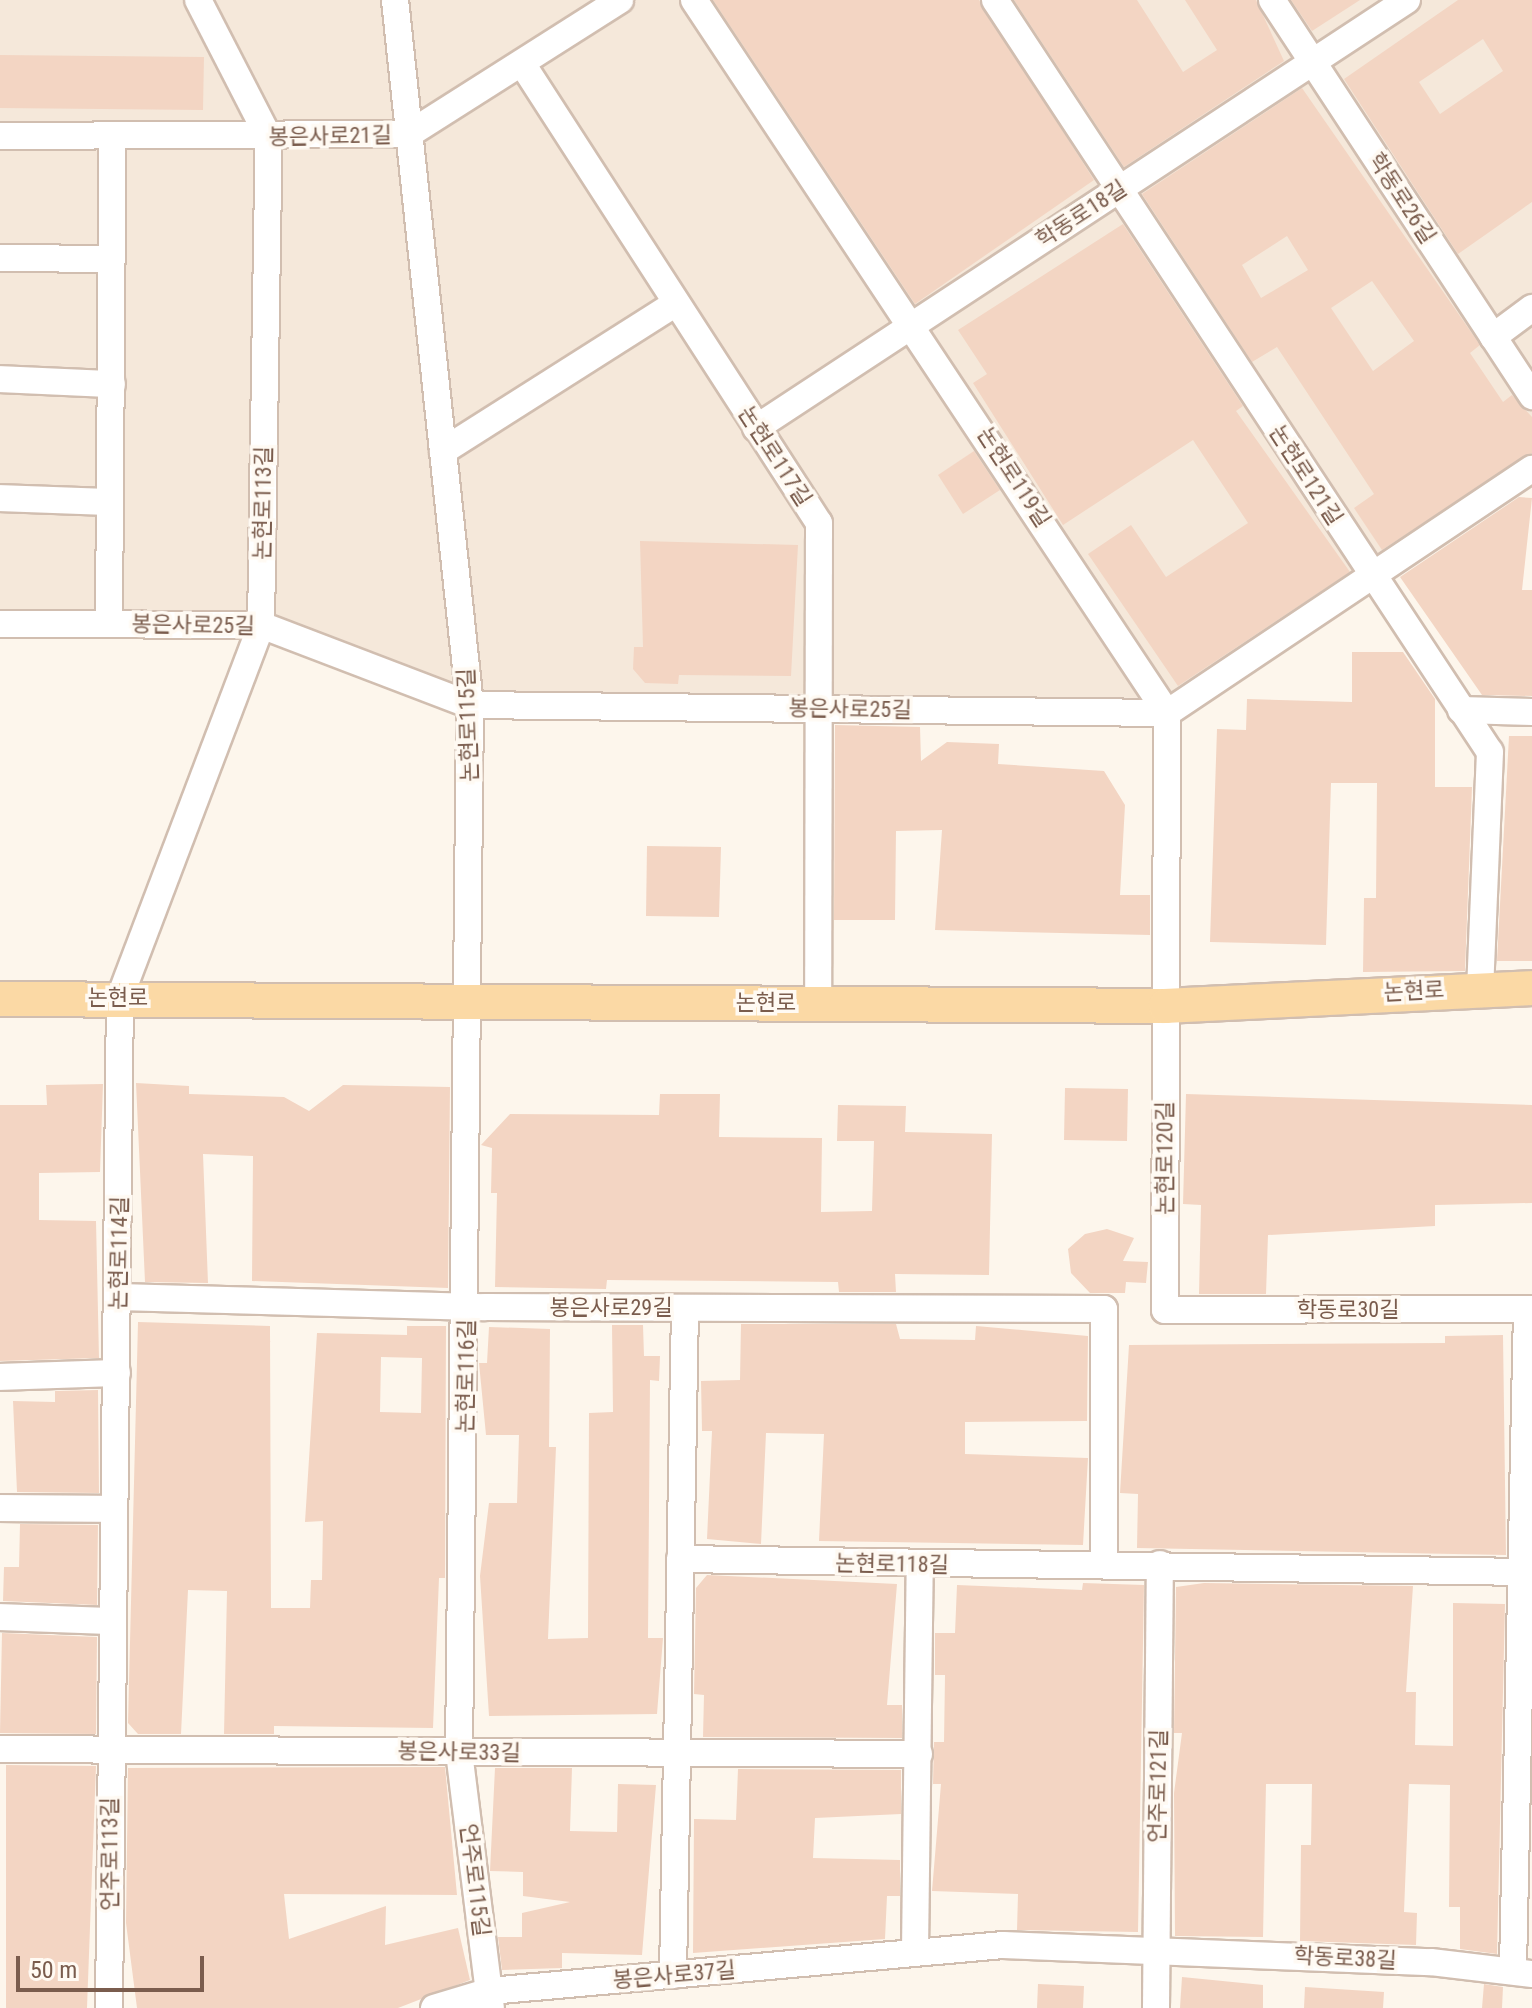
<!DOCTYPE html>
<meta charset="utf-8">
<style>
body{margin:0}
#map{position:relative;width:1532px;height:2008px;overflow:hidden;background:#fdf6ec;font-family:"Roboto Condensed","Noto Sans KR",sans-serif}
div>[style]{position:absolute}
.residential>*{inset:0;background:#f5e8da}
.building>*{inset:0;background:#f3d5c3}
.roads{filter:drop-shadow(2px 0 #d1beb0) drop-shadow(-2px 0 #d1beb0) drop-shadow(0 2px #d1beb0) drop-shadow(0 -2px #d1beb0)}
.minor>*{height:26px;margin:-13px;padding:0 13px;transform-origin:13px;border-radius:13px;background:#fff}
.major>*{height:34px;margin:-17px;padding:0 17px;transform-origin:17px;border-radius:17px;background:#fbd9a5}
span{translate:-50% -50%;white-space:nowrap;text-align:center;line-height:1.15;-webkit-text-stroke:7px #fffaf3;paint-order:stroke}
.street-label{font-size:22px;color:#7a5c4d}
.scale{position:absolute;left:16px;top:1956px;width:188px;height:36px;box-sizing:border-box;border:4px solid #7a5c4d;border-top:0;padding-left:10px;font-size:24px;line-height:28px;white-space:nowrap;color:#7a5c4d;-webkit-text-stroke:6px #fffaf3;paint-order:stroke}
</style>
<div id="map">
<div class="residential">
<i style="clip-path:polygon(0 0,1532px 0,1532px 455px,1172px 698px,481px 696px,274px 616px,0 614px)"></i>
</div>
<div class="building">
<i style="clip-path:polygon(713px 0,979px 0,1094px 180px,915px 304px)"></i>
<i style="clip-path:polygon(1014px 0,1137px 0,1183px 72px,1217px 50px,1185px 0,1256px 0,1284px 61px,1124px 167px)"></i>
<i style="clip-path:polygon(1291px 0,1360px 0,1312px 31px)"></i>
<i style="clip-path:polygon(evenodd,1458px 0,1532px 0,1532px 202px,1458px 254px,1344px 79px,1458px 0,1483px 39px,1503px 71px,1440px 114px,1419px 82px,1483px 39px)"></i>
<i style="clip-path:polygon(0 55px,204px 57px,203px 110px,0 108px)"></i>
<i style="clip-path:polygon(evenodd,1302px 88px,1480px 345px,1470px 353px,1503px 402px,1512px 395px,1532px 417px,1532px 453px,1382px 550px,1354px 508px,1374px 494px,1277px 347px,1252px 362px,1142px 194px,1302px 88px,1287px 236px,1308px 270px,1261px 298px,1242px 265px,1287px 236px,1302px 88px,1372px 281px,1414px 341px,1373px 371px,1331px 308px,1372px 281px)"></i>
<i style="clip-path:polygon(1123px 224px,1243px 406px,1236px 411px,1350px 572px,1178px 686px,1088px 554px,1131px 525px,1166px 577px,1248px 523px,1193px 440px,1063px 525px,973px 383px,987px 374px,958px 330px)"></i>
<i style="clip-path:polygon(974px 451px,1000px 490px,963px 514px,938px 475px)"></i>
<i style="clip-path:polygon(1519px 497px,1532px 498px,1522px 590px,1532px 590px,1532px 696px,1482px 695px,1400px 577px)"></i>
<i style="clip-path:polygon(640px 541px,798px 545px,791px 676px,679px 675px,678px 684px,645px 683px,633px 669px,634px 647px,643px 647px)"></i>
<i style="clip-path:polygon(1352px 652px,1403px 652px,1435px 699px,1435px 787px,1472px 787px,1465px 971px,1363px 972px,1364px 898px,1376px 898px,1377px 783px,1331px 783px,1326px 945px,1210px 942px,1217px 729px,1246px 730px,1247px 699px,1352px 702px)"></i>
<i style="clip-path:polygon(835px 725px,920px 727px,921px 761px,947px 742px,999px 744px,998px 764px,1104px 771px,1125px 805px,1120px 895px,1150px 895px,1150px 935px,935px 930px,942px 830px,896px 831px,895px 920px,834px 920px)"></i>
<i style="clip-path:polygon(1509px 736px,1532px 736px,1532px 961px,1497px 961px)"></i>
<i style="clip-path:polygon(647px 846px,721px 847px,719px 917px,646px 916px)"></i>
<i style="clip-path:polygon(136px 1083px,189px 1086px,189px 1094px,284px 1097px,309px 1111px,343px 1085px,450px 1087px,448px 1288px,252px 1281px,253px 1156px,203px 1154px,208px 1283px,145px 1282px)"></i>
<i style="clip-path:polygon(103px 1084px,100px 1172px,39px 1173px,39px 1220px,96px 1221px,99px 1358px,0 1361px,0 1105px,47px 1105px,46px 1085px)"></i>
<i style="clip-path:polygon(1065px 1088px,1128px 1089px,1127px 1141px,1064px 1140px)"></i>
<i style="clip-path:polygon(660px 1094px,720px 1094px,719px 1137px,822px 1138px,821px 1212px,872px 1211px,874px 1141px,837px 1141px,838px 1105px,906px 1106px,905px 1132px,992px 1134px,989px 1275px,895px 1274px,896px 1292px,839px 1292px,838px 1282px,607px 1280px,606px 1289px,495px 1287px,497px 1193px,491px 1193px,492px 1148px,481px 1145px,510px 1114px,659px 1115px)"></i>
<i style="clip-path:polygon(1186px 1094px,1532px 1105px,1532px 1203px,1435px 1205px,1435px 1226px,1268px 1235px,1266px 1294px,1199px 1294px,1201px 1205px,1183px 1204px)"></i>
<i style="clip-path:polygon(1107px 1229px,1134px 1238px,1123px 1261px,1148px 1262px,1146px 1283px,1126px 1282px,1125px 1293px,1090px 1293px,1071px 1273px,1068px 1249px,1085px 1234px)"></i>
<i style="clip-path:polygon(evenodd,138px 1322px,270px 1326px,271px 1608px,310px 1608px,311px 1580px,322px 1580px,323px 1521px,305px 1522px,317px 1333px,407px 1335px,407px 1326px,446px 1326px,445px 1578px,439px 1578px,433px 1728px,274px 1726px,274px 1734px,224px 1734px,227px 1591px,188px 1590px,181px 1734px,138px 1734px,128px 1723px,138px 1322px,381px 1357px,422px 1358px,421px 1413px,380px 1412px,381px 1357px)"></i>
<i style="clip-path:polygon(741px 1324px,896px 1324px,900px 1339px,975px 1340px,976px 1326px,1088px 1336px,1087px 1421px,965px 1422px,965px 1454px,1088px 1458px,1083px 1545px,819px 1541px,824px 1434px,766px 1433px,761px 1544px,707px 1539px,712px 1431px,702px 1431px,701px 1381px,740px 1380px)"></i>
<i style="clip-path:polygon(612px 1325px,643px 1325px,644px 1356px,660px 1356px,659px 1381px,650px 1380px,648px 1638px,663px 1638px,657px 1714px,489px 1716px,480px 1576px,489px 1503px,517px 1503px,519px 1435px,486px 1435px,479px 1363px,487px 1363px,489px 1327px,550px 1329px,549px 1447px,556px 1447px,548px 1639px,588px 1638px,589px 1413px,613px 1412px)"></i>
<i style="clip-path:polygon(1503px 1335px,1506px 1555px,1137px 1548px,1138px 1494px,1120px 1493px,1129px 1345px,1445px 1343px,1445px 1336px)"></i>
<i style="clip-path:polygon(98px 1390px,99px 1493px,17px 1492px,13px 1401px,55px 1402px,55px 1391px)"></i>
<i style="clip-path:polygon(20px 1524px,98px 1525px,97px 1605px,3px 1601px,4px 1567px,19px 1567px)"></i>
<i style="clip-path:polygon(707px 1575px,897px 1584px,887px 1705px,902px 1705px,902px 1738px,703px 1737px,704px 1695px,694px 1694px,696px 1588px)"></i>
<i style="clip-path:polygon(1083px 1583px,1144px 1585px,1138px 1932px,1017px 1930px,1018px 1894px,932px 1891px,941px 1784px,933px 1784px,934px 1742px,944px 1742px,945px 1675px,935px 1675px,935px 1633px,955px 1633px,957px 1585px,1082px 1590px)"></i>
<i style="clip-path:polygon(1204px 1583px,1413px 1586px,1406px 1692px,1416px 1692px,1415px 1745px,1453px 1746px,1453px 1603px,1505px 1604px,1497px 1954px,1460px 1949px,1460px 1907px,1449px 1907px,1450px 1785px,1409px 1784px,1404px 1912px,1417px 1913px,1416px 1945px,1300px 1941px,1301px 1845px,1311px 1845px,1312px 1784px,1266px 1784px,1263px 1937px,1175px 1936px,1174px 1793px,1182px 1733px,1174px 1733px,1176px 1587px)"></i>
<i style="clip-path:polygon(2px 1633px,97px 1637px,96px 1734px,0 1733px)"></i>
<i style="clip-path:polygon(6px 1765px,96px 1766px,87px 2008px,6px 2008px)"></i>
<i style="clip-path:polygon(445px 1767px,457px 1895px,284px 1894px,289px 1939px,386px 1906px,385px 1945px,458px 1928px,470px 1980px,398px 2008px,137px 2008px,126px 1923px,128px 1768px)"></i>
<i style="clip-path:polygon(495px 1768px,572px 1768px,570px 1831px,617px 1832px,618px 1784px,656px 1785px,642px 1955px,562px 1953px,562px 1968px,502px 1970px,498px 1937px,522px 1937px,522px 1913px,570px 1902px,523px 1896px,523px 1872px,490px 1871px)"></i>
<i style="clip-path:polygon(738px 1769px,901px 1770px,901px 1814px,815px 1818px,813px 1858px,900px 1860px,900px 1896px,887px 1896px,885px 1939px,693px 1953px,694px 1819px,736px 1820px)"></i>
<i style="clip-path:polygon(1182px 1977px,1263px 1985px,1263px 2008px,1180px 2008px)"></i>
<i style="clip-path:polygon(1038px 1984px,1084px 1986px,1083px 2008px,1037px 2008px)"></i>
<i style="clip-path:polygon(1484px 1984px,1503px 1987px,1502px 2008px,1482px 2008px)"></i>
<i style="clip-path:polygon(1305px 1987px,1384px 1992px,1383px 2008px,1304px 2008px)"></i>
</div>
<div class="roads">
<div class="minor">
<i style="left:395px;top:0;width:709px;rotate:83.93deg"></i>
<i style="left:470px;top:705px;width:1047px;rotate:90.6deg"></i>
<i style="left:459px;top:1752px;width:258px;rotate:82.9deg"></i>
<i style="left:694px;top:0;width:856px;rotate:56.44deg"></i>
<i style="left:1167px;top:713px;width:597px;rotate:90.19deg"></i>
<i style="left:1165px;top:1310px;width:367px;rotate:-0.2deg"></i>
<i style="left:995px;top:0;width:900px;rotate:56.65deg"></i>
<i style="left:1490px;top:752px;width:235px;rotate:92.4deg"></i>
<i style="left:1272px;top:0;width:474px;rotate:56.7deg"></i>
<i style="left:523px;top:65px;width:545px;rotate:57.13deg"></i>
<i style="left:819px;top:523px;width:480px;rotate:90.1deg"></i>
<i style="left:0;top:136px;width:409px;rotate:-0.3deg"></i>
<i style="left:409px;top:134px;width:250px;rotate:-32.4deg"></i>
<i style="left:0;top:258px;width:110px;rotate:0.5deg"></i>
<i style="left:1493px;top:337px;width:49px;rotate:-36.6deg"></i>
<i style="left:0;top:379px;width:112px;rotate:2.6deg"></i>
<i style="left:756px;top:428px;width:779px;rotate:-33.32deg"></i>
<i style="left:443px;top:451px;width:276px;rotate:-32.4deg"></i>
<i style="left:0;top:498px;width:109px;rotate:2.1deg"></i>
<i style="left:0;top:624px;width:261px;rotate:0.2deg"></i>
<i style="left:261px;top:625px;width:224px;rotate:20.9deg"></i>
<i style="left:470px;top:705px;width:697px;rotate:0.66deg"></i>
<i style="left:1167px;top:713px;width:439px;rotate:-33.8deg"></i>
<i style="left:109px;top:624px;width:488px;rotate:-89.6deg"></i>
<i style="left:1461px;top:710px;width:71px;rotate:1.6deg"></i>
<i style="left:119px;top:1297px;width:366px;rotate:1.6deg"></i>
<i style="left:485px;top:1307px;width:619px;rotate:0.19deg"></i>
<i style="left:1104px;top:1309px;width:254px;rotate:90deg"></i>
<i style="left:0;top:1377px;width:117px;rotate:-2deg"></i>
<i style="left:0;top:1508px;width:113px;rotate:0.5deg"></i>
<i style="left:680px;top:1559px;width:844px;rotate:0.88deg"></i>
<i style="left:0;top:1617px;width:110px;rotate:2.1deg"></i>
<i style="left:0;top:1749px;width:919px;rotate:0.31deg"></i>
<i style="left:915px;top:1952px;width:388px;rotate:-89.3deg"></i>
<i style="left:1513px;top:1968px;width:659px;rotate:-88.78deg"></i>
<i style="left:673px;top:1975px;width:667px;rotate:-88.97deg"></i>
<i style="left:109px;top:2008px;width:1011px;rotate:-89.38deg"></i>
<i style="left:120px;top:997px;width:398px;rotate:-69.2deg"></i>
<i style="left:261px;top:625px;width:487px;rotate:-89.1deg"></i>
<i style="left:269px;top:138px;width:155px;rotate:-117.2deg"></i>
<i style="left:434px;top:2008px;width:59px;rotate:-16.9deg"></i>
<i style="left:490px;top:1991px;width:515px;rotate:-5.12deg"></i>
<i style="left:1003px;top:1945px;width:428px;rotate:2.3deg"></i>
<i style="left:1431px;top:1962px;width:102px;rotate:6.8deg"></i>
<i style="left:1156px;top:2008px;width:444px;rotate:-89.5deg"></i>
</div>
<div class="major">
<i style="left:0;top:999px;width:1166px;rotate:0.34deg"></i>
<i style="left:1166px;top:1006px;width:366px;rotate:-2.8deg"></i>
</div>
</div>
<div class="street-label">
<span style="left:330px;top:136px;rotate:-1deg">봉은사로21길</span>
<span style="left:1402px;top:198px;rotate:57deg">학동로26길</span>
<span style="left:1081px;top:214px;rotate:-33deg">학동로18길</span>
<span style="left:775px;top:456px;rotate:57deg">논현로117길</span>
<span style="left:1306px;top:475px;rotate:57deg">논현로121길</span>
<span style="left:1014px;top:477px;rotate:57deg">논현로119길</span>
<span style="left:263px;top:503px;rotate:-89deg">논현로113길</span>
<span style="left:193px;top:625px;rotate:1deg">봉은사로25길</span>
<span style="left:850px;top:709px;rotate:1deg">봉은사로25길</span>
<span style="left:468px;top:725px;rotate:-92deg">논현로115길</span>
<span style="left:1414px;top:991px;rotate:-3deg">논현로</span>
<span style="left:118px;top:998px">논현로</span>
<span style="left:766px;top:1003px">논현로</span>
<span style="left:1165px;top:1158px;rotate:-90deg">논현로120길</span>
<span style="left:119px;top:1253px;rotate:-89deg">논현로114길</span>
<span style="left:611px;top:1308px">봉은사로29길</span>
<span style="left:1348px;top:1310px">학동로30길</span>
<span style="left:466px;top:1376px;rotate:-89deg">논현로116길</span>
<span style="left:892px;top:1564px;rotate:1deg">논현로118길</span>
<span style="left:459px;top:1752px;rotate:1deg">봉은사로33길</span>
<span style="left:1158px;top:1786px;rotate:-89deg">언주로121길</span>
<span style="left:110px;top:1854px;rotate:-90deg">언주로113길</span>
<span style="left:475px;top:1880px;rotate:83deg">언주로115길</span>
<span style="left:1345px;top:1958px;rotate:3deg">학동로38길</span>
<span style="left:674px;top:1975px;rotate:-5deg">봉은사로37길</span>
</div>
<div class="scale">50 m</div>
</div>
